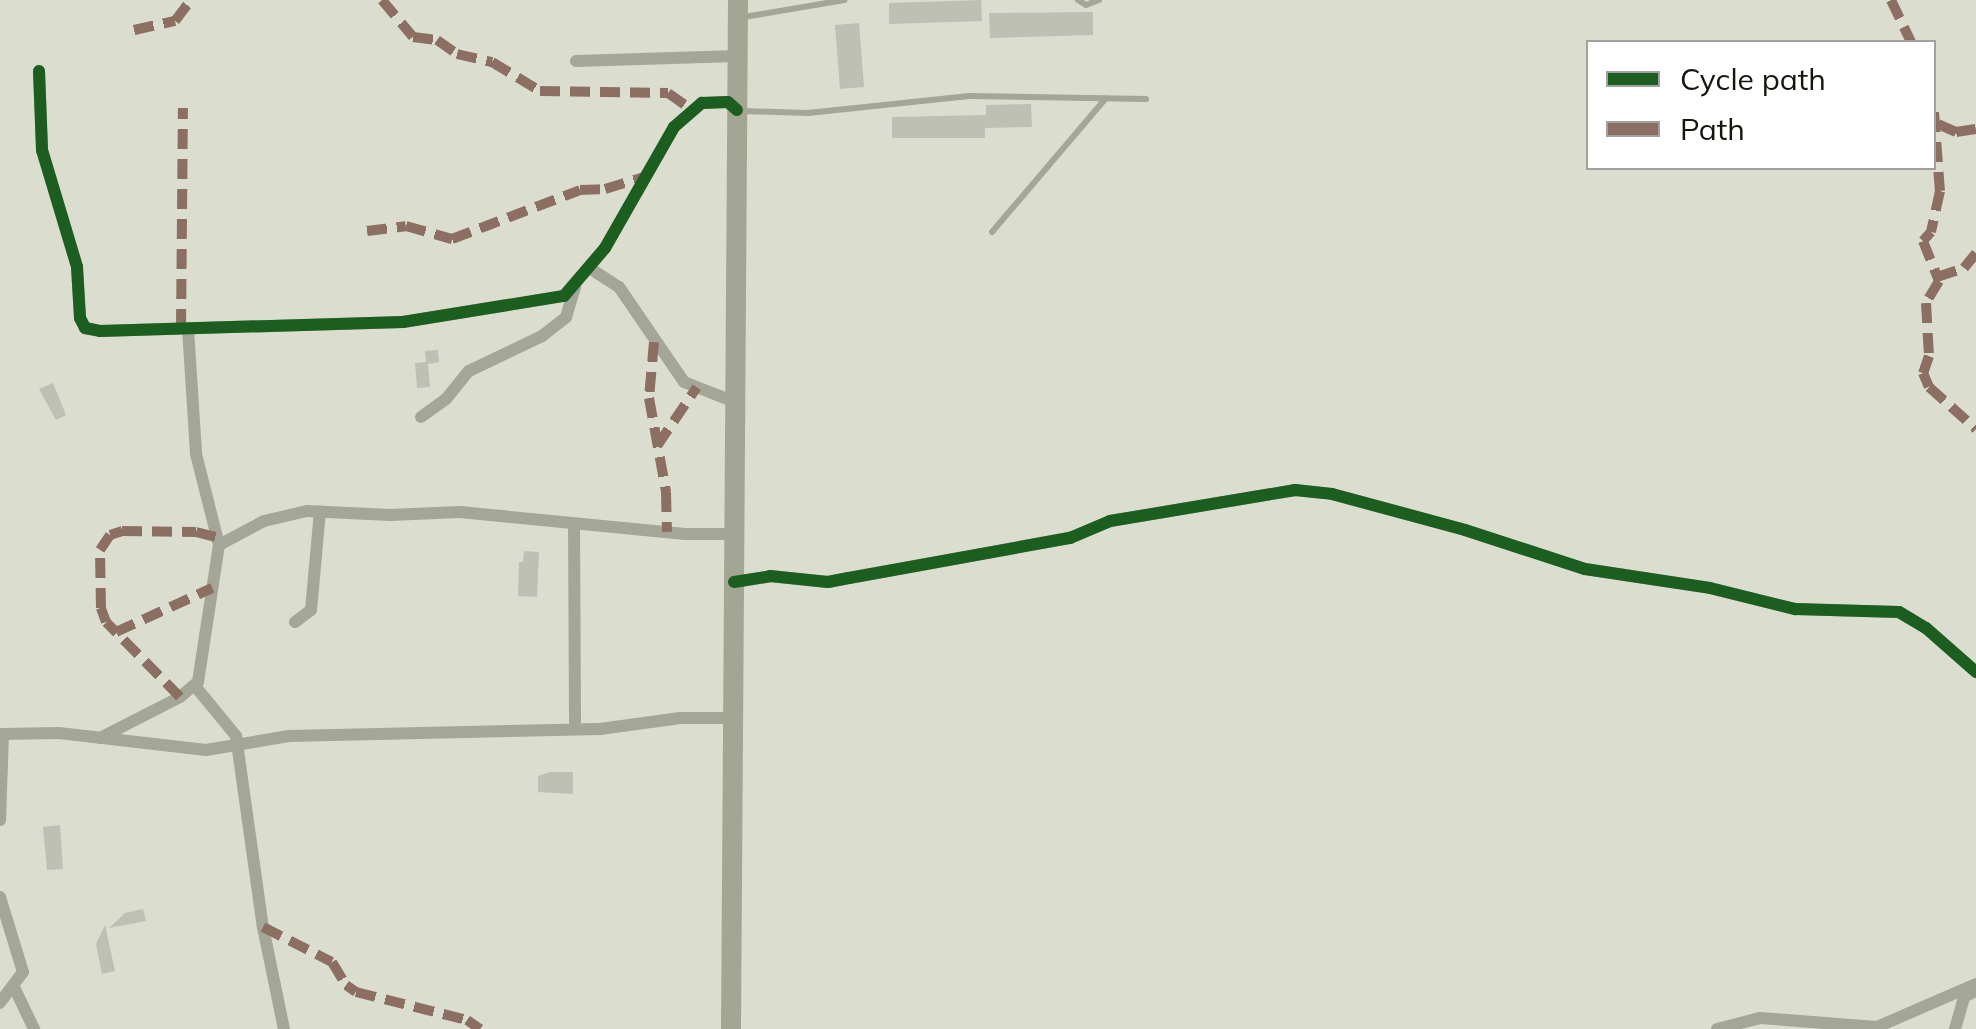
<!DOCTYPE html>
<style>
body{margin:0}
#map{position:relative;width:1976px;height:1029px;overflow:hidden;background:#dbddcf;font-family:Mulish,sans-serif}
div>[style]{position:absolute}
.building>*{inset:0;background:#bec0b5}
.service>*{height:6px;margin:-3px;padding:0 3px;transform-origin:3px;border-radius:3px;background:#a4a698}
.minor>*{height:12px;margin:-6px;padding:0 6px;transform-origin:6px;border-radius:6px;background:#a4a698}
.primary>*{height:20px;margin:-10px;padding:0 10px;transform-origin:10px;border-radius:10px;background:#a4a694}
.quiet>*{height:10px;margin-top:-5px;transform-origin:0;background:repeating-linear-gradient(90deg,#8d6e63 0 20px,transparent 0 30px)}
.cycleway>*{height:12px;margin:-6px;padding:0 6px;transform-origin:6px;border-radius:6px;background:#1b5e20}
span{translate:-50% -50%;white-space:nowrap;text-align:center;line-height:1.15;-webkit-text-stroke:8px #fff;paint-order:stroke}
.legend{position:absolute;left:1586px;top:40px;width:350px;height:130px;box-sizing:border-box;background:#fff;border:2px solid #a1a19e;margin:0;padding:12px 18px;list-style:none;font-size:30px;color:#14150c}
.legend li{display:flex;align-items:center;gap:20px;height:50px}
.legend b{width:50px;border:2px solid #a1a19e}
</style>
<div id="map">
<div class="building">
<i style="clip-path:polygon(981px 0,982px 21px,889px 24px,889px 3px)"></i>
<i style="clip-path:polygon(1093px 12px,1093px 35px,990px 38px,989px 13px)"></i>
<i style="clip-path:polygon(859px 23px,864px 87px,840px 89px,835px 25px)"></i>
<i style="clip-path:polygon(1031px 104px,1032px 127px,985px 128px,985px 138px,892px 138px,892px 117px,986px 115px,986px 105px)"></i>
<i style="clip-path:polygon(438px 350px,439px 362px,428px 364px,430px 387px,417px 388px,415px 363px,426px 362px,425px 351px)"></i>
<i style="clip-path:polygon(53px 383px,66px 415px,56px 420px,39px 389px)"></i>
<i style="clip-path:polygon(524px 551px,539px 552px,537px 597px,518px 596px,519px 562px,523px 562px)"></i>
<i style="clip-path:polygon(550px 772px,573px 772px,573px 794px,538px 792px,538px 776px)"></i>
<i style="clip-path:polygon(60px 825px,63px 869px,47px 870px,43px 827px)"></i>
<i style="clip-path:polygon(143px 909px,146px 921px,109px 928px,125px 913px)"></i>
<i style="clip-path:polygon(105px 925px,115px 971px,102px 974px,96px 944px)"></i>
</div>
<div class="service">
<i style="left:1078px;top:0;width:9px;rotate:32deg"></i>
<i style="left:1086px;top:5px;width:14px;rotate:-21deg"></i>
<i style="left:744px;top:17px;width:102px;rotate:-9.6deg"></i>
<i style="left:743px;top:111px;width:65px;rotate:1.8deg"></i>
<i style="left:808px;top:113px;width:162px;rotate:-6deg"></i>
<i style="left:969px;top:96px;width:177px;rotate:1deg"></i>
<i style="left:992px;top:232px;width:175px;rotate:-49.6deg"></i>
</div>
<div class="minor">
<i style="left:576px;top:61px;width:161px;rotate:-1.8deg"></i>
<i style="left:39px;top:71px;width:79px;rotate:87.8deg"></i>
<i style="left:42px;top:150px;width:122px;rotate:73.3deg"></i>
<i style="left:77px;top:267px;width:51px;rotate:86.6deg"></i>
<i style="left:80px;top:318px;width:11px;rotate:63deg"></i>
<i style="left:85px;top:328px;width:15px;rotate:11deg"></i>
<i style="left:100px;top:331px;width:303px;rotate:-1.7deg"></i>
<i style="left:403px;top:322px;width:163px;rotate:-9.2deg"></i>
<i style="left:564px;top:296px;width:63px;rotate:-49.5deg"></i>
<i style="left:605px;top:248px;width:139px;rotate:-60.3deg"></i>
<i style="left:674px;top:127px;width:37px;rotate:-41deg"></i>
<i style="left:702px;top:103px;width:26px;rotate:-2deg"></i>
<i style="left:728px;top:102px;width:12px;rotate:42deg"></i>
<i style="left:591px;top:269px;width:33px;rotate:33deg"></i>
<i style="left:619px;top:287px;width:115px;rotate:55.6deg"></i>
<i style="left:684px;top:382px;width:55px;rotate:21.4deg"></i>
<i style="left:188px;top:329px;width:125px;rotate:86.3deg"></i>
<i style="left:196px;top:454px;width:94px;rotate:75.8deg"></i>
<i style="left:421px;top:417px;width:31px;rotate:-36deg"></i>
<i style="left:446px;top:399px;width:36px;rotate:-51deg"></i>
<i style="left:469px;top:371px;width:81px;rotate:-25.6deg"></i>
<i style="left:542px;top:336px;width:31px;rotate:-38deg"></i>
<i style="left:566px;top:317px;width:31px;rotate:-73deg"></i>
<i style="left:574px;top:524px;width:203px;rotate:89.7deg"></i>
<i style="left:734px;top:582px;width:36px;rotate:-9deg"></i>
<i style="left:770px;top:576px;width:58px;rotate:5.9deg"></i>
<i style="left:828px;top:582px;width:21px;rotate:-11deg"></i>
<i style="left:849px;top:578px;width:225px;rotate:-10.3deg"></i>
<i style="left:1070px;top:538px;width:43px;rotate:-23deg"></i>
<i style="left:1110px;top:521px;width:188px;rotate:-9.5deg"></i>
<i style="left:1295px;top:490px;width:37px;rotate:6deg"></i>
<i style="left:1332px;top:494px;width:138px;rotate:15.1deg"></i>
<i style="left:1465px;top:530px;width:126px;rotate:18deg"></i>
<i style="left:1585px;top:569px;width:126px;rotate:8.6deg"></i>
<i style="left:1710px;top:588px;width:88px;rotate:13.9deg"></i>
<i style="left:1795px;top:609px;width:104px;rotate:1.7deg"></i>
<i style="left:1899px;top:612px;width:31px;rotate:31deg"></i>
<i style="left:1926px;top:628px;width:67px;rotate:41.3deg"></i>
<i style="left:295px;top:622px;width:20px;rotate:-37deg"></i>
<i style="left:311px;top:610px;width:99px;rotate:-84.8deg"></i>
<i style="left:195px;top:686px;width:65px;rotate:50.6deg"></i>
<i style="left:236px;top:736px;width:193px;rotate:82deg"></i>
<i style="left:263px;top:927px;width:104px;rotate:78.4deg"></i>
<i style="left:0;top:734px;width:59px;rotate:-1deg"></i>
<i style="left:59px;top:733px;width:148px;rotate:6.6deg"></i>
<i style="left:206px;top:750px;width:84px;rotate:-9.6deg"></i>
<i style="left:289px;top:736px;width:311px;rotate:-1.3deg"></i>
<i style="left:600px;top:729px;width:81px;rotate:-7.8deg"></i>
<i style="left:680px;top:718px;width:53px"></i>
<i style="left:100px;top:738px;width:90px;rotate:-27.1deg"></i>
<i style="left:180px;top:697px;width:23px;rotate:-40deg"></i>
<i style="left:198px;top:682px;width:139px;rotate:-81.3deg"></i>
<i style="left:219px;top:545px;width:51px;rotate:-28.1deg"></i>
<i style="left:264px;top:521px;width:44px;rotate:-13.1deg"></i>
<i style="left:307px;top:511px;width:83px;rotate:2.8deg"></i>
<i style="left:390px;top:515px;width:70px;rotate:-2.5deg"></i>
<i style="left:460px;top:512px;width:226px;rotate:5.6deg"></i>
<i style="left:685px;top:534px;width:49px"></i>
<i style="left:0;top:820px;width:86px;rotate:-88deg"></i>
<i style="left:0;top:897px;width:78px;rotate:73deg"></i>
<i style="left:23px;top:972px;width:39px;rotate:127deg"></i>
<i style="left:14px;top:987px;width:47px;rotate:64.5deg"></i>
<i style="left:1717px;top:1029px;width:44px;rotate:-14.3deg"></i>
<i style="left:1760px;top:1018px;width:117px;rotate:4.4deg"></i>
<i style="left:1877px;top:1027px;width:108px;rotate:-23.5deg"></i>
<i style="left:1955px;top:1029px;width:33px;rotate:-74deg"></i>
<i style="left:1964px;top:997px;width:13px;rotate:-27deg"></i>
</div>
<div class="primary">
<i style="left:731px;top:1029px;width:1029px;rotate:-89.61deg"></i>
</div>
<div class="quiet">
<i style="left:382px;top:0;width:48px;rotate:50deg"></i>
<i style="left:413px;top:37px;width:24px;rotate:7deg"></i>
<i style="left:437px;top:40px;width:24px;rotate:35deg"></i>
<i style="left:457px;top:54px;width:36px;rotate:13deg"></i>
<i style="left:492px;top:62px;width:56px;rotate:31.1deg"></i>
<i style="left:540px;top:91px;width:128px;rotate:0.9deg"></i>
<i style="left:668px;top:93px;width:28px;rotate:35deg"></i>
<i style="left:1891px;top:0;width:47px;rotate:64.5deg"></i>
<i style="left:134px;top:30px;width:42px;rotate:-12.4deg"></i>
<i style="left:175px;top:21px;width:26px;rotate:-53deg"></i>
<i style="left:1934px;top:112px;width:79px;rotate:85.7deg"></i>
<i style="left:1940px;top:191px;width:42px;rotate:102.4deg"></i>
<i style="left:1931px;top:232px;width:12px;rotate:132deg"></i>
<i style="left:1923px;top:241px;width:43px;rotate:68.2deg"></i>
<i style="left:1939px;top:281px;width:26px;rotate:121deg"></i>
<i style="left:1926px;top:303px;width:53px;rotate:86.8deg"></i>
<i style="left:1929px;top:356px;width:18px;rotate:109deg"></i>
<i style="left:1923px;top:373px;width:15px;rotate:67deg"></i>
<i style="left:1929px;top:387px;width:63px;rotate:41.8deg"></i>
<i style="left:1938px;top:124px;width:20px;rotate:24deg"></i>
<i style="left:1956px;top:132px;width:20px;rotate:-9deg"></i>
<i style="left:367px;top:231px;width:39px;rotate:-7deg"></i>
<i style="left:406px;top:226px;width:48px;rotate:15.8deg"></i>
<i style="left:452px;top:239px;width:137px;rotate:-20.9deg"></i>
<i style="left:580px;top:190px;width:25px;rotate:-2deg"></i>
<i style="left:605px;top:189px;width:41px;rotate:-17.1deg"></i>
<i style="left:1937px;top:277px;width:28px;rotate:-18deg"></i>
<i style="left:1964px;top:268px;width:19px;rotate:-51deg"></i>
<i style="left:181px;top:329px;width:221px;rotate:-89.5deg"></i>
<i style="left:654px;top:342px;width:56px;rotate:95.1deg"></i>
<i style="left:649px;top:398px;width:96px;rotate:79.7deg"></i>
<i style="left:666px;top:492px;width:40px;rotate:88.6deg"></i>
<i style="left:657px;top:446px;width:71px;rotate:-55.9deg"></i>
<i style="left:116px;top:632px;width:106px;rotate:-24.6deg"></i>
<i style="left:180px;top:697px;width:105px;rotate:-134.6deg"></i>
<i style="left:106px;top:622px;width:15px;rotate:-110deg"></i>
<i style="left:101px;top:608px;width:58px;rotate:-91deg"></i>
<i style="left:100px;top:550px;width:18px;rotate:-56deg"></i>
<i style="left:110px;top:535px;width:13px;rotate:-18deg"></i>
<i style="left:122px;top:531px;width:74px;rotate:0.8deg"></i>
<i style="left:196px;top:532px;width:21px;rotate:14deg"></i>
<i style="left:263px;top:927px;width:77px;rotate:26.9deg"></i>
<i style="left:332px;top:962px;width:27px;rotate:59deg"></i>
<i style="left:346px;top:985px;width:12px;rotate:35deg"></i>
<i style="left:356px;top:992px;width:114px;rotate:14.2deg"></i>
<i style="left:467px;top:1020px;width:16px;rotate:35deg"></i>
</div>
<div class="cycleway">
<i style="left:39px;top:71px;width:79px;rotate:87.8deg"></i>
<i style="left:42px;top:150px;width:122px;rotate:73.3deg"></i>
<i style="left:77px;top:267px;width:51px;rotate:86.6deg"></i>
<i style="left:80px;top:318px;width:11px;rotate:63deg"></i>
<i style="left:85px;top:328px;width:15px;rotate:11deg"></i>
<i style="left:100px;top:331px;width:303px;rotate:-1.7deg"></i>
<i style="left:403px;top:322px;width:163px;rotate:-9.2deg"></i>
<i style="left:564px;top:296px;width:63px;rotate:-49.5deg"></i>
<i style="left:605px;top:248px;width:139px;rotate:-60.3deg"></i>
<i style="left:674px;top:127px;width:37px;rotate:-41deg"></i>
<i style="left:702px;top:103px;width:26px;rotate:-2deg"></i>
<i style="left:728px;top:102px;width:12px;rotate:42deg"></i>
<i style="left:734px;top:582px;width:36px;rotate:-9deg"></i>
<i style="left:770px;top:576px;width:58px;rotate:5.9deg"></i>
<i style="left:828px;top:582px;width:21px;rotate:-11deg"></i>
<i style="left:849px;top:578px;width:225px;rotate:-10.3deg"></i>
<i style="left:1070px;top:538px;width:43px;rotate:-23deg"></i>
<i style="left:1110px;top:521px;width:188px;rotate:-9.5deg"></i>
<i style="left:1295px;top:490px;width:37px;rotate:6deg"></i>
<i style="left:1332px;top:494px;width:138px;rotate:15.1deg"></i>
<i style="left:1465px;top:530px;width:126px;rotate:18deg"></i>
<i style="left:1585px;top:569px;width:126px;rotate:8.6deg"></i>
<i style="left:1710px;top:588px;width:88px;rotate:13.9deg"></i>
<i style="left:1795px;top:609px;width:104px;rotate:1.7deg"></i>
<i style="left:1899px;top:612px;width:31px;rotate:31deg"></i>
<i style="left:1926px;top:628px;width:67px;rotate:41.3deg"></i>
</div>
<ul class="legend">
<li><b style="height:12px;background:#1b5e20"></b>Cycle path</li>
<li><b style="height:12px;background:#8d6e63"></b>Path</li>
</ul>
</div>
